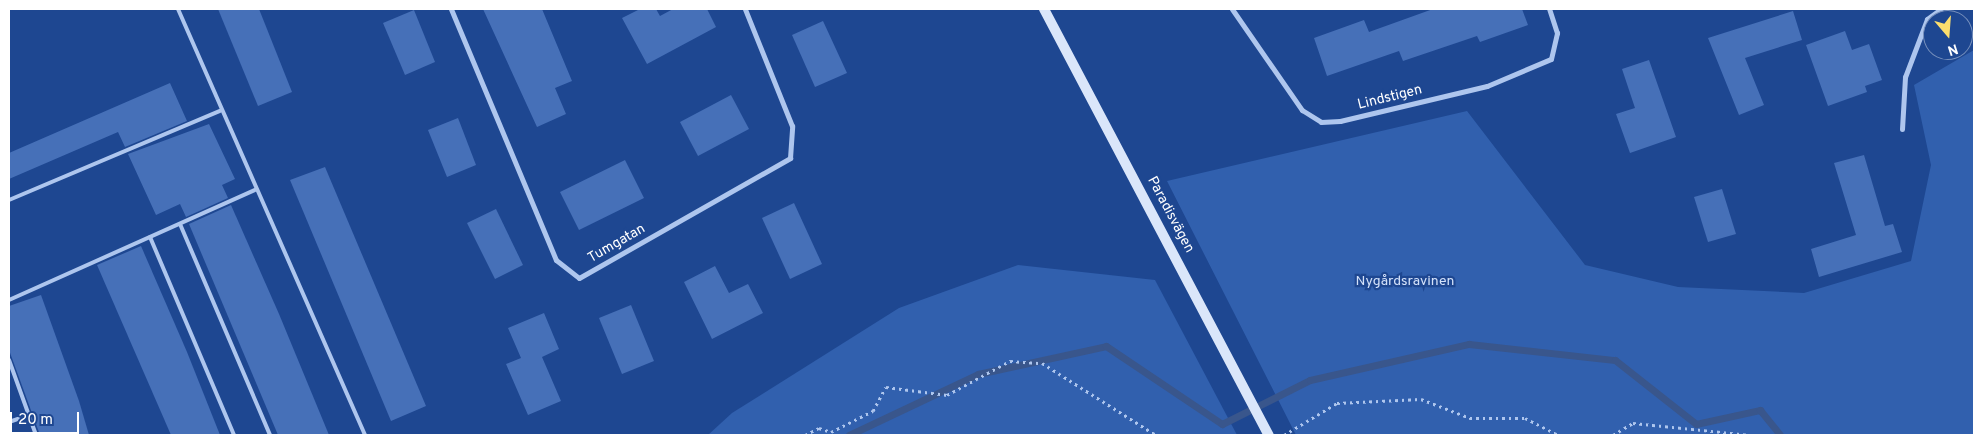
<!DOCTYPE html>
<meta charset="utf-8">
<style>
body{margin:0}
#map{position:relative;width:1983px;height:444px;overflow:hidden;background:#1e4791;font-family:Overpass,sans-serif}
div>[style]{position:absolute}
.green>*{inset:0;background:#3160ae}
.stream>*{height:7px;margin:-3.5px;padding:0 3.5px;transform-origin:3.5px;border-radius:3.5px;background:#39568c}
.building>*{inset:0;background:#4670b8}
.path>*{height:3px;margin-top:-1.5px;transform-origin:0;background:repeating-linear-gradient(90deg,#aec6ee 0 2.5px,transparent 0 6.5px)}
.lane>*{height:4px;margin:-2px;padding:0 2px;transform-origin:2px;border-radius:2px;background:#aec6ee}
.street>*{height:5px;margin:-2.5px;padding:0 2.5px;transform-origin:2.5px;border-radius:2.5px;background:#aec6ee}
.secondary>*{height:10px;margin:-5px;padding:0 5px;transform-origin:5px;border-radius:5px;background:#dae6fa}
span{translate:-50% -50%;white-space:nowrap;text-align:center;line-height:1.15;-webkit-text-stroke:4.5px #1e4791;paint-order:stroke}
.street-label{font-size:14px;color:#fff}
.park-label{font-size:14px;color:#d4e2fa}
.frame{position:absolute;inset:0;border:10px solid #fff;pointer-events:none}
.north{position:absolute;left:1923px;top:10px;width:50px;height:50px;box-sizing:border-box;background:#1e4791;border:1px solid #7891bd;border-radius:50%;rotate:162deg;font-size:14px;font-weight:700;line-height:20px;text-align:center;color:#fff}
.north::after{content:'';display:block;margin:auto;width:18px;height:22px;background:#fcde6d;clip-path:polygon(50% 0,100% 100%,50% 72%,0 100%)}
.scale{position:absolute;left:10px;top:412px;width:69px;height:22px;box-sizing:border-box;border:2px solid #fff;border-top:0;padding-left:6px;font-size:15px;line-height:18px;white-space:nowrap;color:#fff;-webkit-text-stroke:4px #1e4791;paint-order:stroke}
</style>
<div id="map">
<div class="green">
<i style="clip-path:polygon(1974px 50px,1974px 435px,1296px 435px,1167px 181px,1467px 111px,1585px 265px,1678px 287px,1804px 293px,1911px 261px,1931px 165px,1914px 85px)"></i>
<i style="clip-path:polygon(1018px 265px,1155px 280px,1237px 435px,708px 435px,732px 413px,899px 308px)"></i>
</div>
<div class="stream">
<i style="left:849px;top:435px;width:143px;rotate:-25.3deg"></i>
<i style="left:978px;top:374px;width:131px;rotate:-12.3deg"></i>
<i style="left:1106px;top:346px;width:140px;rotate:33.9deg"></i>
<i style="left:1222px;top:424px;width:98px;rotate:-26.6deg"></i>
<i style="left:1310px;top:380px;width:163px;rotate:-12.8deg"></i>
<i style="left:1469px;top:344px;width:147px;rotate:6.3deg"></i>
<i style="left:1615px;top:360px;width:103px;rotate:38.3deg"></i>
<i style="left:1696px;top:424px;width:66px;rotate:-12.3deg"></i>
<i style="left:1760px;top:410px;width:32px;rotate:51deg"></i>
</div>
<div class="building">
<i style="clip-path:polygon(218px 9px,259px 9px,292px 92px,258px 106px)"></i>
<i style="clip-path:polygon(483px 9px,542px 9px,572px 81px,555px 88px,566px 114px,537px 127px)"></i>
<i style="clip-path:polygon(640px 9px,656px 9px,660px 16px,673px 9px,707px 9px,716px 27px,647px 64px,622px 18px)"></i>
<i style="clip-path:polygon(1433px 9px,1522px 9px,1528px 25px,1480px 42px,1477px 36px,1403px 61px,1399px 51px,1327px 76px,1314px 38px,1364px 20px,1369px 32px)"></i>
<i style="clip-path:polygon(414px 10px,435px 62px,405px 75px,383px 23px)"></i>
<i style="clip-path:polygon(1793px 11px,1802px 40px,1745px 58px,1764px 105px,1739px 115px,1708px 38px)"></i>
<i style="clip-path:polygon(823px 21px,847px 73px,815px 87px,792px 35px)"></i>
<i style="clip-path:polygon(1845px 31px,1852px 50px,1869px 44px,1882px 80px,1865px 86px,1867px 92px,1828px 106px,1806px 45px)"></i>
<i style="clip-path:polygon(1649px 60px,1676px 137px,1630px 153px,1616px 114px,1635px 108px,1622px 69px)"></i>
<i style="clip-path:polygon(170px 83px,187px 121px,125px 147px,118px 132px,9px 179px,9px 153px)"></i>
<i style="clip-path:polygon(731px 95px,749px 129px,698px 156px,680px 122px)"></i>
<i style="clip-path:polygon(458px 118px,476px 165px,447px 177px,428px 130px)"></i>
<i style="clip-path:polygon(209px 124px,235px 179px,222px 185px,228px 198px,186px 217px,180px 204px,156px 215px,128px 154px)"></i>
<i style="clip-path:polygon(1864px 155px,1885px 226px,1893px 224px,1902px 252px,1819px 277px,1811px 249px,1856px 235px,1834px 163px)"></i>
<i style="clip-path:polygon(625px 160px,644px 198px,579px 230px,560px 192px)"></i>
<i style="clip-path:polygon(325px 167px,426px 406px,391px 421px,290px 180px)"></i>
<i style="clip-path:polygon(1722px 189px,1736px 234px,1708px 242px,1694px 197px)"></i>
<i style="clip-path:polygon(794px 203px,822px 264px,790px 279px,762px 218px)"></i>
<i style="clip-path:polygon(231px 205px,279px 314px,329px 435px,278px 435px,189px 224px)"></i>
<i style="clip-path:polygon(496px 209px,523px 265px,495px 279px,467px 223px)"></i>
<i style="clip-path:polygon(141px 246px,187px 352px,220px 435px,171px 435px,97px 265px)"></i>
<i style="clip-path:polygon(715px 266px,729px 293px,748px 284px,763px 313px,712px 339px,684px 282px)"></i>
<i style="clip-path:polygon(41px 295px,79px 401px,89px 435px,40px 435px,9px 350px,9px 306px)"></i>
<i style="clip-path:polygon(631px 305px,654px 361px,622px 374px,599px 318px)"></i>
<i style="clip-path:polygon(544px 313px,559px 349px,542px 357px,561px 401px,528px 415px,506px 364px,521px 358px,508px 328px)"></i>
</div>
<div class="path">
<i style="left:805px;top:435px;width:16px;rotate:-27deg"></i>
<i style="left:819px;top:428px;width:13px;rotate:18deg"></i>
<i style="left:831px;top:432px;width:47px;rotate:-26.6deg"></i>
<i style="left:873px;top:411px;width:27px;rotate:-62deg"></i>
<i style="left:886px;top:387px;width:62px;rotate:7.5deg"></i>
<i style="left:947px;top:395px;width:72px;rotate:-28.4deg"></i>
<i style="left:1010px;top:361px;width:32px;rotate:4deg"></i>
<i style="left:1042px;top:363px;width:135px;rotate:32.3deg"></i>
<i style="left:1284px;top:435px;width:62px;rotate:-31.1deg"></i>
<i style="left:1337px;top:403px;width:84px;rotate:-2.7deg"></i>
<i style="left:1421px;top:399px;width:53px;rotate:21.2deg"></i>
<i style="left:1470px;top:418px;width:55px"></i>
<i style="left:1525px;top:418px;width:38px;rotate:27deg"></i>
<i style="left:1613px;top:435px;width:23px;rotate:-31deg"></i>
<i style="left:1633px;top:423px;width:120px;rotate:5.8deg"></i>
</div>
<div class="lane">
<i style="left:178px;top:9px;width:465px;rotate:66.3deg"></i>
<i style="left:9px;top:200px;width:229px;rotate:-22.9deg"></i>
<i style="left:180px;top:224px;width:229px;rotate:66.9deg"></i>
<i style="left:150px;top:237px;width:215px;rotate:67deg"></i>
<i style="left:9px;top:300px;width:269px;rotate:-24.1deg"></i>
<i style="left:9px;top:360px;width:80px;rotate:70.2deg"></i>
<i style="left:9px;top:422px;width:21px;rotate:-19deg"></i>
</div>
<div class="street">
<i style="left:451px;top:9px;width:272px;rotate:67.3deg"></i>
<i style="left:556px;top:260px;width:29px;rotate:38deg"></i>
<i style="left:579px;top:278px;width:243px;rotate:-29.6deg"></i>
<i style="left:790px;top:158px;width:32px;rotate:-86deg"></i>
<i style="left:792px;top:126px;width:126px;rotate:-111.9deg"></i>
<i style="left:1232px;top:9px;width:123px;rotate:55.3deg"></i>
<i style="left:1302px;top:110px;width:22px;rotate:32deg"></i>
<i style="left:1321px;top:122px;width:19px;rotate:-3deg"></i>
<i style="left:1340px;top:121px;width:151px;rotate:-13.4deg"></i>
<i style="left:1487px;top:86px;width:69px;rotate:-22.9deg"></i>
<i style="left:1551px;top:59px;width:27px;rotate:-77deg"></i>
<i style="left:1557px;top:33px;width:25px;rotate:-108deg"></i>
<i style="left:1902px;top:129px;width:52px;rotate:-86.7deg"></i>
<i style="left:1905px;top:77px;width:62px;rotate:-69.2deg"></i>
<i style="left:1927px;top:19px;width:17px;rotate:-36deg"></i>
</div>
<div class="secondary">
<i style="left:1044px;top:9px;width:482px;rotate:62.2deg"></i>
</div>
<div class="street-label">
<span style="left:1390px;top:98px;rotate:-14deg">Lindstigen</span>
<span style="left:1170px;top:215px;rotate:62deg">Paradisvägen</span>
<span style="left:617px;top:244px;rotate:-30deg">Tumgatan</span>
</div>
<div class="park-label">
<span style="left:1405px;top:282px">Nygårdsravinen</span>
</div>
<div class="frame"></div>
<div class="north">N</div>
<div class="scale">20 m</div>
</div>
